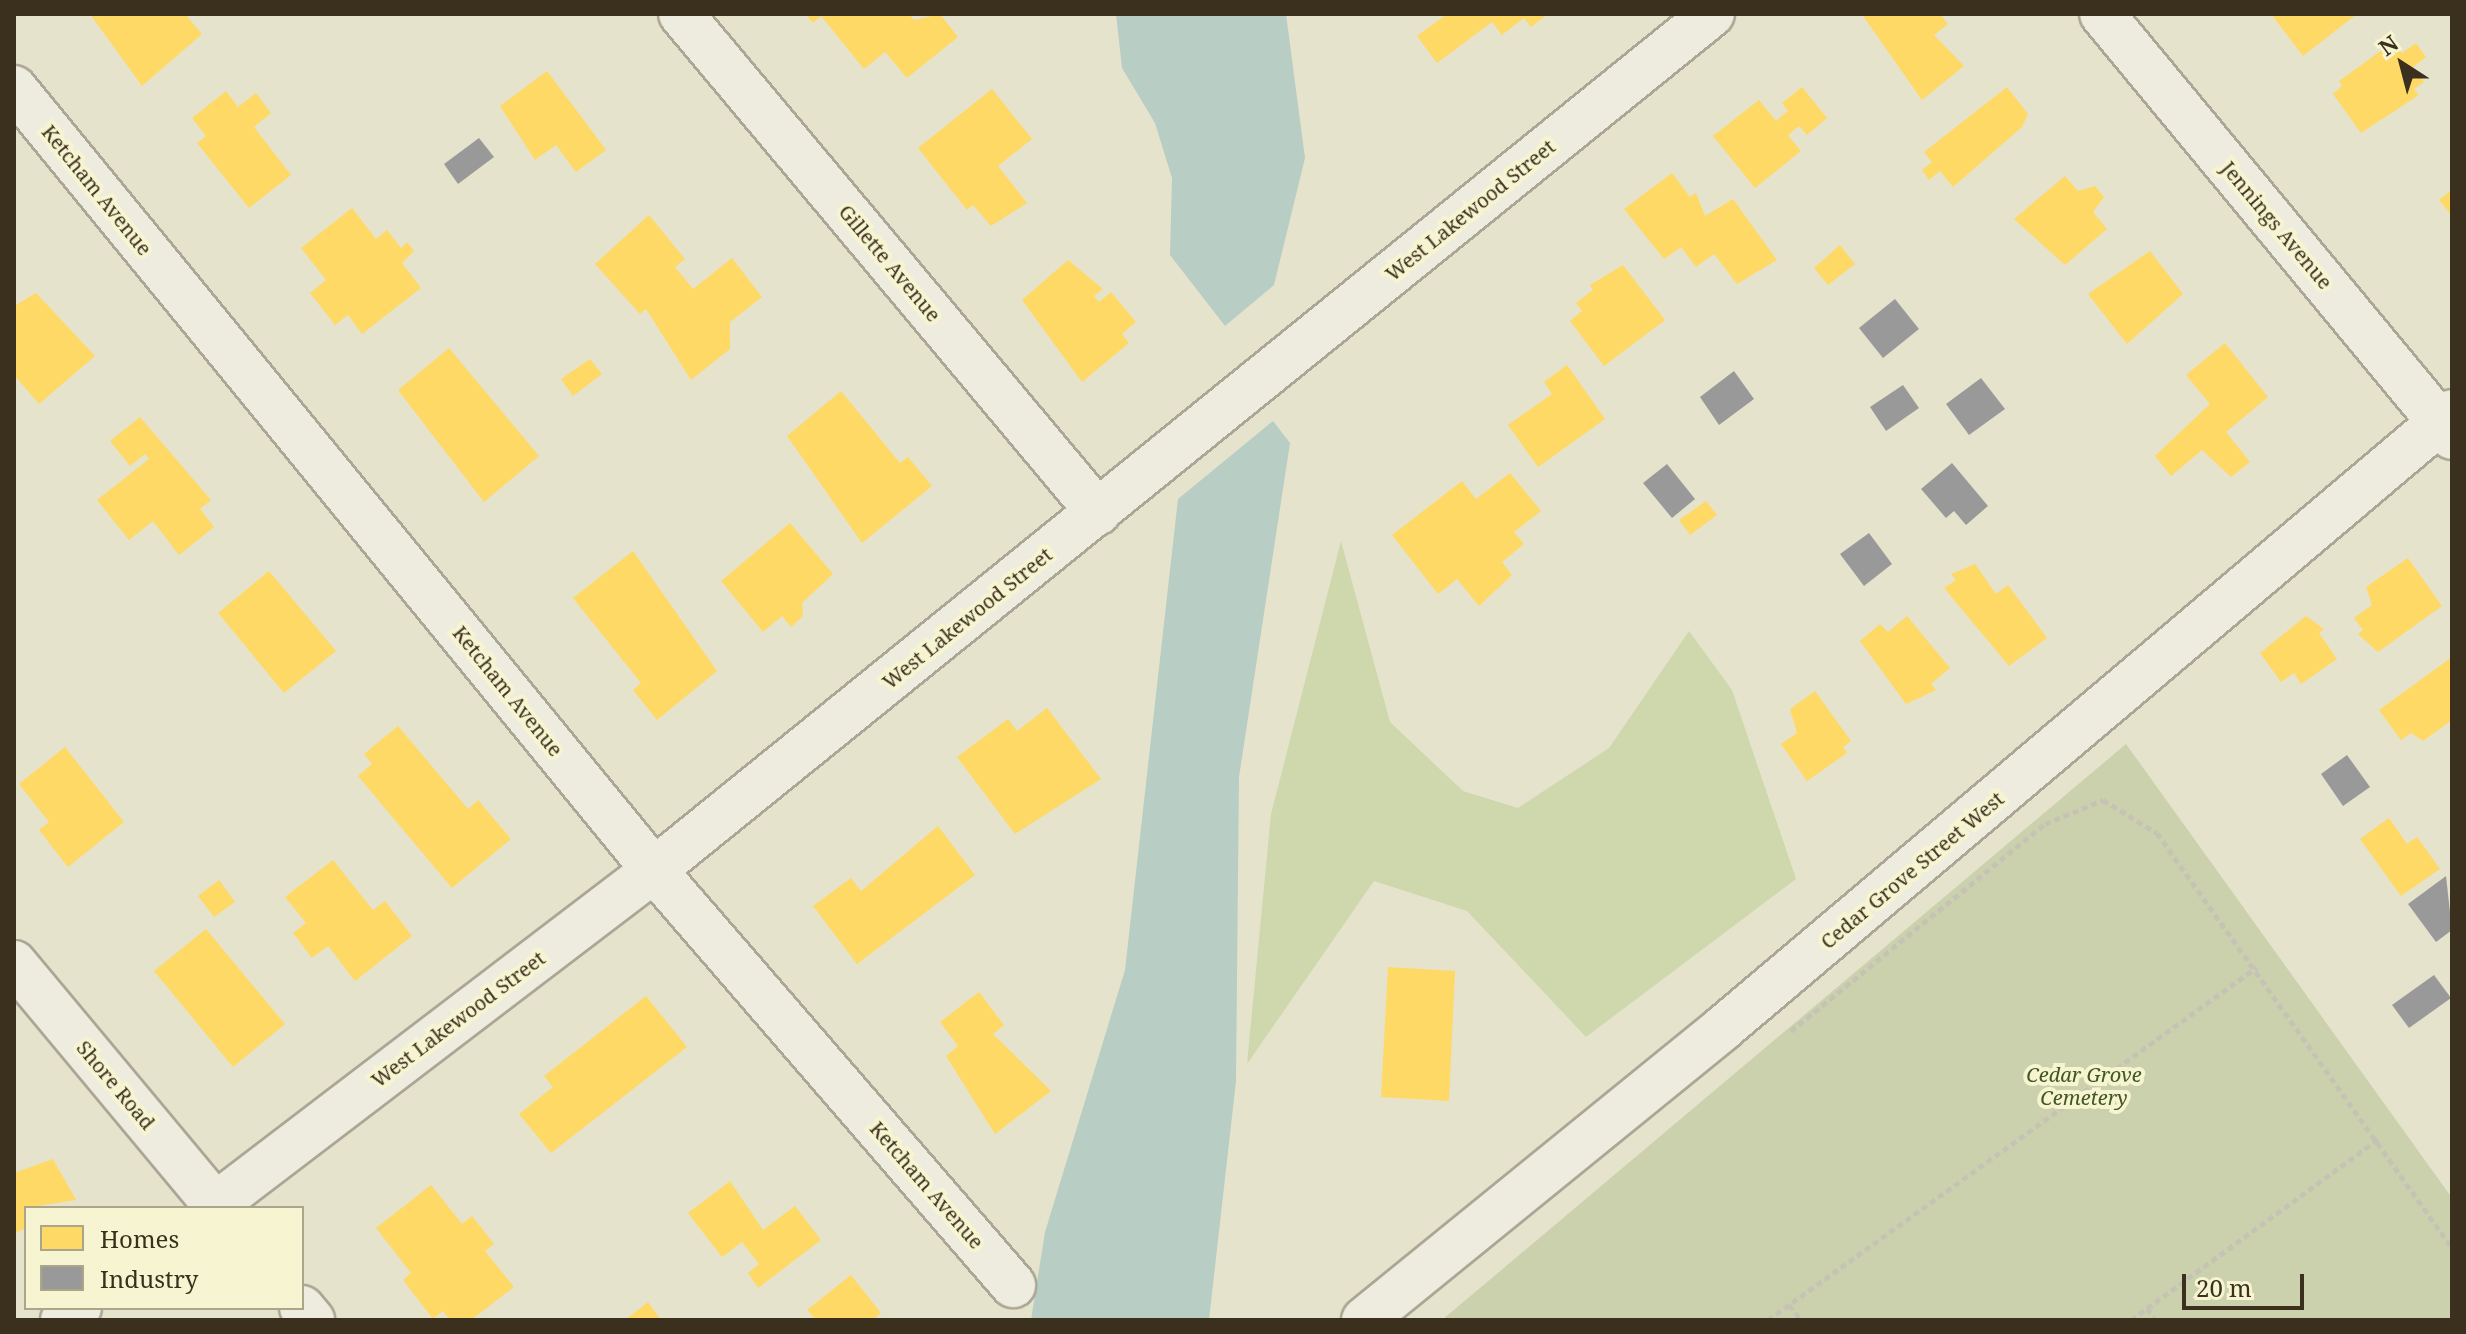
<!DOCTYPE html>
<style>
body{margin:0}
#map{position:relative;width:2466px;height:1334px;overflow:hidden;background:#e6e3cc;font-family:"Noto Serif",serif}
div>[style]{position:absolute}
.green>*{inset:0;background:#cfd8ad}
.cemetery>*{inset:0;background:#cbd1ad}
.water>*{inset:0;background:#b8cdc3}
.homes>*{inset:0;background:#ffd966}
.industry>*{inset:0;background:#999}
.path>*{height:5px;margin-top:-2.5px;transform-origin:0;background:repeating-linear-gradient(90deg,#c6c3b5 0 6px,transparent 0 10px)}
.roads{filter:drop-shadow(2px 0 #aba695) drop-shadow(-2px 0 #aba695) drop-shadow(0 2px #aba695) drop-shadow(0 -2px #aba695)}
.minor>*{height:44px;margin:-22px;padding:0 22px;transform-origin:22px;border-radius:22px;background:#eeecde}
span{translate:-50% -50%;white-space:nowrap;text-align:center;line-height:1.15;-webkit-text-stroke:8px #f7f4d1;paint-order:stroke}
.street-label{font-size:20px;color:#3a301d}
.park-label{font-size:20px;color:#405822;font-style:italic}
.frame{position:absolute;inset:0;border:16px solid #3a301d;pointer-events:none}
.legend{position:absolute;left:24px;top:1206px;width:280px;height:104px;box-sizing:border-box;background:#f7f4d1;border:2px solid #aba689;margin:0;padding:10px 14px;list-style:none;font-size:24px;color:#3a301d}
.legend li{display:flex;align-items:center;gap:16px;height:40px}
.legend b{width:40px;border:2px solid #aba689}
.north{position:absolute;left:2362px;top:24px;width:80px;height:80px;-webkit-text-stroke:6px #f7f4d1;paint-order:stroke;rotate:324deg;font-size:22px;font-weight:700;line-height:32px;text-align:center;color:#3a301d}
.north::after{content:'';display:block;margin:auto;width:28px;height:36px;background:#3a301d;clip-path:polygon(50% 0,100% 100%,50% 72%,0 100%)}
.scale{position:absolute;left:2182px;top:1274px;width:122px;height:36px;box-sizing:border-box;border:4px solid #3a301d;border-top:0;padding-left:10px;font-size:24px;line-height:28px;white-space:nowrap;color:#3a301d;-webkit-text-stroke:6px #f7f4d1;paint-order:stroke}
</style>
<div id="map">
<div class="green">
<i style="clip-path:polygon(1341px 541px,1390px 722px,1463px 791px,1518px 808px,1609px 748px,1689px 631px,1732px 690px,1796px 879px,1586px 1037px,1467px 911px,1374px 881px,1247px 1064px,1271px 814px)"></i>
</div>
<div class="cemetery">
<i style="clip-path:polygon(2126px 744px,2452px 1198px,2452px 1320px,1442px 1320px)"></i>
</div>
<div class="water">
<i style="clip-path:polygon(1116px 14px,1286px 14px,1305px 158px,1274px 285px,1225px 326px,1170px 255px,1172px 178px,1155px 123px,1122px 68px)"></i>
<i style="clip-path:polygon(1273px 421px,1290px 443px,1239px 777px,1236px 1081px,1209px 1320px,1031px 1320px,1045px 1232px,1125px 970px,1178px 499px)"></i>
</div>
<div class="homes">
<i style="clip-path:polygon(90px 14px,185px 14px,202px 34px,142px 86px)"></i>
<i style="clip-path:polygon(805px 14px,909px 14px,914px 20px,940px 14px,958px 37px,907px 78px,885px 52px,864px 69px,821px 16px,813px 23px)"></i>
<i style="clip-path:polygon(1447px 14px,1548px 14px,1531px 27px,1524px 18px,1502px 35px,1492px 22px,1437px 63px,1417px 36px)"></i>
<i style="clip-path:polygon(1940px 14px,1948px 24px,1934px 35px,1964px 66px,1922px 100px,1863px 16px)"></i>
<i style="clip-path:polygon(2271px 14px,2357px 14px,2303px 56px)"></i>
<i style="clip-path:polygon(2416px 43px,2426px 57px,2413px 67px,2424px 82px,2414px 89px,2419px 95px,2361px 133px,2333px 94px,2342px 86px,2339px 81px,2382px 50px,2395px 45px,2402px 53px)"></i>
<i style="clip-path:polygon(547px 71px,606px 150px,576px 172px,556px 145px,535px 160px,500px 106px)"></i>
<i style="clip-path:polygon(1802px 87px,1827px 118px,1807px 135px,1799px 126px,1788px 135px,1801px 151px,1755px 188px,1713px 136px,1759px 100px,1776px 121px,1788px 111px,1782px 103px)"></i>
<i style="clip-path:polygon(2007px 87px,2028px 114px,2022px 127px,1953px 187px,1940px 171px,1929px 180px,1922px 170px,1932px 162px,1924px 152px)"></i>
<i style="clip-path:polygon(992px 89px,1032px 139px,998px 166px,1027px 203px,991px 226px,973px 205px,967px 210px,918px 148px)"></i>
<i style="clip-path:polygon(226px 91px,238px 107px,256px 93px,271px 113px,254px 127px,291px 175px,249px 208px,197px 143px,206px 136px,192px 118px)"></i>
<i style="clip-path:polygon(1672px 173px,1690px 197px,1696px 193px,1705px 216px,1733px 199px,1777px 260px,1737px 284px,1714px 254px,1696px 267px,1681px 247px,1664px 259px,1624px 209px)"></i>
<i style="clip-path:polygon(2065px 176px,2078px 191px,2095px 186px,2104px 197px,2093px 212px,2107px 229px,2065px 265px,2014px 219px)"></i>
<i style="clip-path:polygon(2452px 190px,2452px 216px,2439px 200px)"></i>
<i style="clip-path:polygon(352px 208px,376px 239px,387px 230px,401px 248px,407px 242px,414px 251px,402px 263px,421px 288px,362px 334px,348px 315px,335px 325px,310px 293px,326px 280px,301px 248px)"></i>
<i style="clip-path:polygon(649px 215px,685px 259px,675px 267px,693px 289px,732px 258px,762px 297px,730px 322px,730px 349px,691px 380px,646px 309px,640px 314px,595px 264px)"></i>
<i style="clip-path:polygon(1840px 245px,1855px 264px,1828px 285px,1814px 268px)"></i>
<i style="clip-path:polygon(2150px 251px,2183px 294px,2127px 344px,2088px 294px)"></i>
<i style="clip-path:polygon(1068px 260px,1103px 289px,1094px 296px,1099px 302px,1111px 292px,1136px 322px,1122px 334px,1129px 343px,1082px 382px,1022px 300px)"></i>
<i style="clip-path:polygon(1623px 265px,1665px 320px,1604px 366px,1570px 321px,1582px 311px,1576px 303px,1593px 290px,1590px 285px)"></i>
<i style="clip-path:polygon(36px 293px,95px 356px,39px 404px,14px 375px,14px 306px)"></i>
<i style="clip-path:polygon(2225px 343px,2268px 397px,2226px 432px,2250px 462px,2231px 477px,2202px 450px,2171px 476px,2155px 456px,2210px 404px,2186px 375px)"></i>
<i style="clip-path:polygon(449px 348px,539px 456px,484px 502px,398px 390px)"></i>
<i style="clip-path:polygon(590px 359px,602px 374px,573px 396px,561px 379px)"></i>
<i style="clip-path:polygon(1567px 365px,1605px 419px,1538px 467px,1508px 425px,1552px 394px,1544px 382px)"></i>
<i style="clip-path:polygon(841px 391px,900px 463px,908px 457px,932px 486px,862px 543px,787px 436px)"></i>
<i style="clip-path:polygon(140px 417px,211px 500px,200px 509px,214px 527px,179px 555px,153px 521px,129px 540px,97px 500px,149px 459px,145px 454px,130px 466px,110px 441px)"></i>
<i style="clip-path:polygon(1510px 473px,1541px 511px,1514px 532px,1524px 544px,1502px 562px,1512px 575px,1479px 606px,1457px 579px,1438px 594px,1392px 535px,1462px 481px,1476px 499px)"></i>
<i style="clip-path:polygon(1706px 501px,1717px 515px,1690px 535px,1679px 520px)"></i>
<i style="clip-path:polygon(790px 523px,833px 574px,802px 603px,803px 616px,791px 627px,782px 616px,763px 632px,721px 581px)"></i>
<i style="clip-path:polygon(633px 551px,717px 671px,657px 720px,633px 690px,641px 683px,573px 598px)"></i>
<i style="clip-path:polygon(2408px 558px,2442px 606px,2378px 652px,2358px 634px,2363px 630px,2354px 618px,2372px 605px,2366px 587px)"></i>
<i style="clip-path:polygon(1975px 564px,1996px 594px,2008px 585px,2047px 638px,2009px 666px,1944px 588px,1956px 580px,1951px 574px)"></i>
<i style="clip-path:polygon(269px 571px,336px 651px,284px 693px,218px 613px)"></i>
<i style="clip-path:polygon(1907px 616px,1950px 668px,1931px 684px,1936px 690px,1906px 704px,1860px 641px,1880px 624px,1888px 632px)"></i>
<i style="clip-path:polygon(2306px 616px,2324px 629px,2319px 633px,2337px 659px,2301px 684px,2294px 673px,2281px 682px,2260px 653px)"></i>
<i style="clip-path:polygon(2452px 657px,2452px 720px,2423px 741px,2411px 733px,2401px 740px,2379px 710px)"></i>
<i style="clip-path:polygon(1815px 691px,1851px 741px,1843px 747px,1847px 753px,1807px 781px,1781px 744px,1797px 733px,1790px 709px)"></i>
<i style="clip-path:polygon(1047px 708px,1101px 779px,1015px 834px,957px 757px,1008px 719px,1017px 731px)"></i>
<i style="clip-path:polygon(398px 726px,468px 809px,478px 800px,511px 839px,452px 888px,358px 776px,372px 764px,364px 754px)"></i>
<i style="clip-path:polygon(65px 747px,124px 822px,68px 867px,39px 830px,49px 822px,19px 784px)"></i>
<i style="clip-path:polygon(2389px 818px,2407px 844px,2417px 837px,2440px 869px,2401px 896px,2360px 839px)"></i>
<i style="clip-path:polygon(938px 826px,975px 875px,857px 964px,813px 906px,851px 878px,861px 891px)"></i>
<i style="clip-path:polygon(333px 860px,373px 910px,385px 901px,412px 936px,355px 981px,328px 946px,312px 958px,293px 933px,306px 923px,285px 897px)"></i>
<i style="clip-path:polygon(219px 880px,235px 902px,214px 917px,198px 896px)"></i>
<i style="clip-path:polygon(206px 929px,285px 1024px,233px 1067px,154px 971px)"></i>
<i style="clip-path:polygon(1388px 967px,1455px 971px,1449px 1101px,1381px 1097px)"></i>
<i style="clip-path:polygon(979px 992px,1004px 1025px,993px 1034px,1051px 1091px,995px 1134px,946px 1056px,958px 1046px,940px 1022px)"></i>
<i style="clip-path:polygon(646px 996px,687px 1047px,551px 1153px,519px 1114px,553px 1087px,544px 1076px)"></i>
<i style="clip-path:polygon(53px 1159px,76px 1200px,26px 1208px,26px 1228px,14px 1234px,14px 1173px)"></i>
<i style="clip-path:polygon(730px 1181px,763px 1230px,795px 1206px,821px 1240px,758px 1288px,748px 1273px,759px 1264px,742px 1242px,722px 1257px,688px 1213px)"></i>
<i style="clip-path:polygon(431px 1185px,462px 1224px,472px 1216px,494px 1244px,485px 1251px,514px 1287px,471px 1320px,450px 1320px,443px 1311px,433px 1319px,403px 1280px,411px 1273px,376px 1228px)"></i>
<i style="clip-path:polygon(851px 1275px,881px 1313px,872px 1320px,816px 1320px,807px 1310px)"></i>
<i style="clip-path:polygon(648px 1302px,661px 1320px,625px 1320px)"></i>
</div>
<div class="industry">
<i style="clip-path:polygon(479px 138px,494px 157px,458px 184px,444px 164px)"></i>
<i style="clip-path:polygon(1895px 299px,1919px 329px,1883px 358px,1859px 328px)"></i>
<i style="clip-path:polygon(1734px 371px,1754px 399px,1719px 425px,1700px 397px)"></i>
<i style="clip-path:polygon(1981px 378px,2005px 409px,1969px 435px,1946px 404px)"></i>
<i style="clip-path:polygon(1903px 385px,1919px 408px,1886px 431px,1870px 407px)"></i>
<i style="clip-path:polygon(1952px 463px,1988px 506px,1966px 525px,1954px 511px,1946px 518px,1921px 489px)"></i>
<i style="clip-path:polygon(1667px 464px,1695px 499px,1672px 518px,1643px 483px)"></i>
<i style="clip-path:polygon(1869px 533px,1892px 564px,1864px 586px,1840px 554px)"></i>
<i style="clip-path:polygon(2347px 755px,2370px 787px,2343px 806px,2321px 774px)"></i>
<i style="clip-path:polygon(2446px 876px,2452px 930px,2436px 942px,2408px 904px)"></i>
<i style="clip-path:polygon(2434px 975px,2451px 998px,2409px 1028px,2392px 1005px)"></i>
</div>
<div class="path">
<i style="left:1791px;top:1031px;width:328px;rotate:-39.2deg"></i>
<i style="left:2045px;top:824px;width:63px;rotate:-22.5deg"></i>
<i style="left:2103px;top:800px;width:63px;rotate:31.4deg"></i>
<i style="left:2157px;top:833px;width:509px;rotate:54.59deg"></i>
<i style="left:1789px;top:1305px;width:19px;rotate:51deg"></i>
<i style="left:2147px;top:1308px;width:14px;rotate:56deg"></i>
<i style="left:1768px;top:1320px;width:603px;rotate:-35.82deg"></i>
<i style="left:2131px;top:1320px;width:306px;rotate:-36.2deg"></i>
</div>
<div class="roads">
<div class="minor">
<i style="left:681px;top:14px;width:650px;rotate:50.06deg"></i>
<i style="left:2102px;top:14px;width:549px;rotate:50.39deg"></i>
<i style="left:14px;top:88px;width:1011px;rotate:50.7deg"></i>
<i style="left:654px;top:870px;width:549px;rotate:49.14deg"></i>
<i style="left:14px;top:963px;width:319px;rotate:50.2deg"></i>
<i style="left:211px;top:1208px;width:557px;rotate:-37.34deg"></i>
<i style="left:654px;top:870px;width:1361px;rotate:-38.98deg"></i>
<i style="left:302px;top:1308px;width:16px;rotate:50deg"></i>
<i style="left:63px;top:1320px;width:20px;rotate:-37deg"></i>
<i style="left:1364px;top:1320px;width:463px;rotate:-39.1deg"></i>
<i style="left:1723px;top:1028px;width:954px;rotate:-40.2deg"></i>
</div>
</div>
<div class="street-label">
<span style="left:97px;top:190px;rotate:51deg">Ketcham Avenue</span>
<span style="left:1470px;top:210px;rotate:-39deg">West Lakewood Street</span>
<span style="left:2277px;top:225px;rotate:50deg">Jennings Avenue</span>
<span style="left:890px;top:263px;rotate:50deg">Gillette Avenue</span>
<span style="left:967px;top:618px;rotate:-39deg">West Lakewood Street</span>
<span style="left:508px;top:691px;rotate:51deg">Ketcham Avenue</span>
<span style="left:1912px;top:870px;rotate:-40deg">Cedar Grove Street West</span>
<span style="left:458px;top:1019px;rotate:-37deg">West Lakewood Street</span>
<span style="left:116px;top:1085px;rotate:50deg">Shore Road</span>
<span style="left:927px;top:1185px;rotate:49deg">Ketcham Avenue</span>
</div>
<div class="park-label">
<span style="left:2084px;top:1086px">Cedar Grove<br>Cemetery</span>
</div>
<div class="frame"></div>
<ul class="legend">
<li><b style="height:22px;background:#ffd966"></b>Homes</li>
<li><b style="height:22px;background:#999"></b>Industry</li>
</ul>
<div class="north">N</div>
<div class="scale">20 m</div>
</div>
